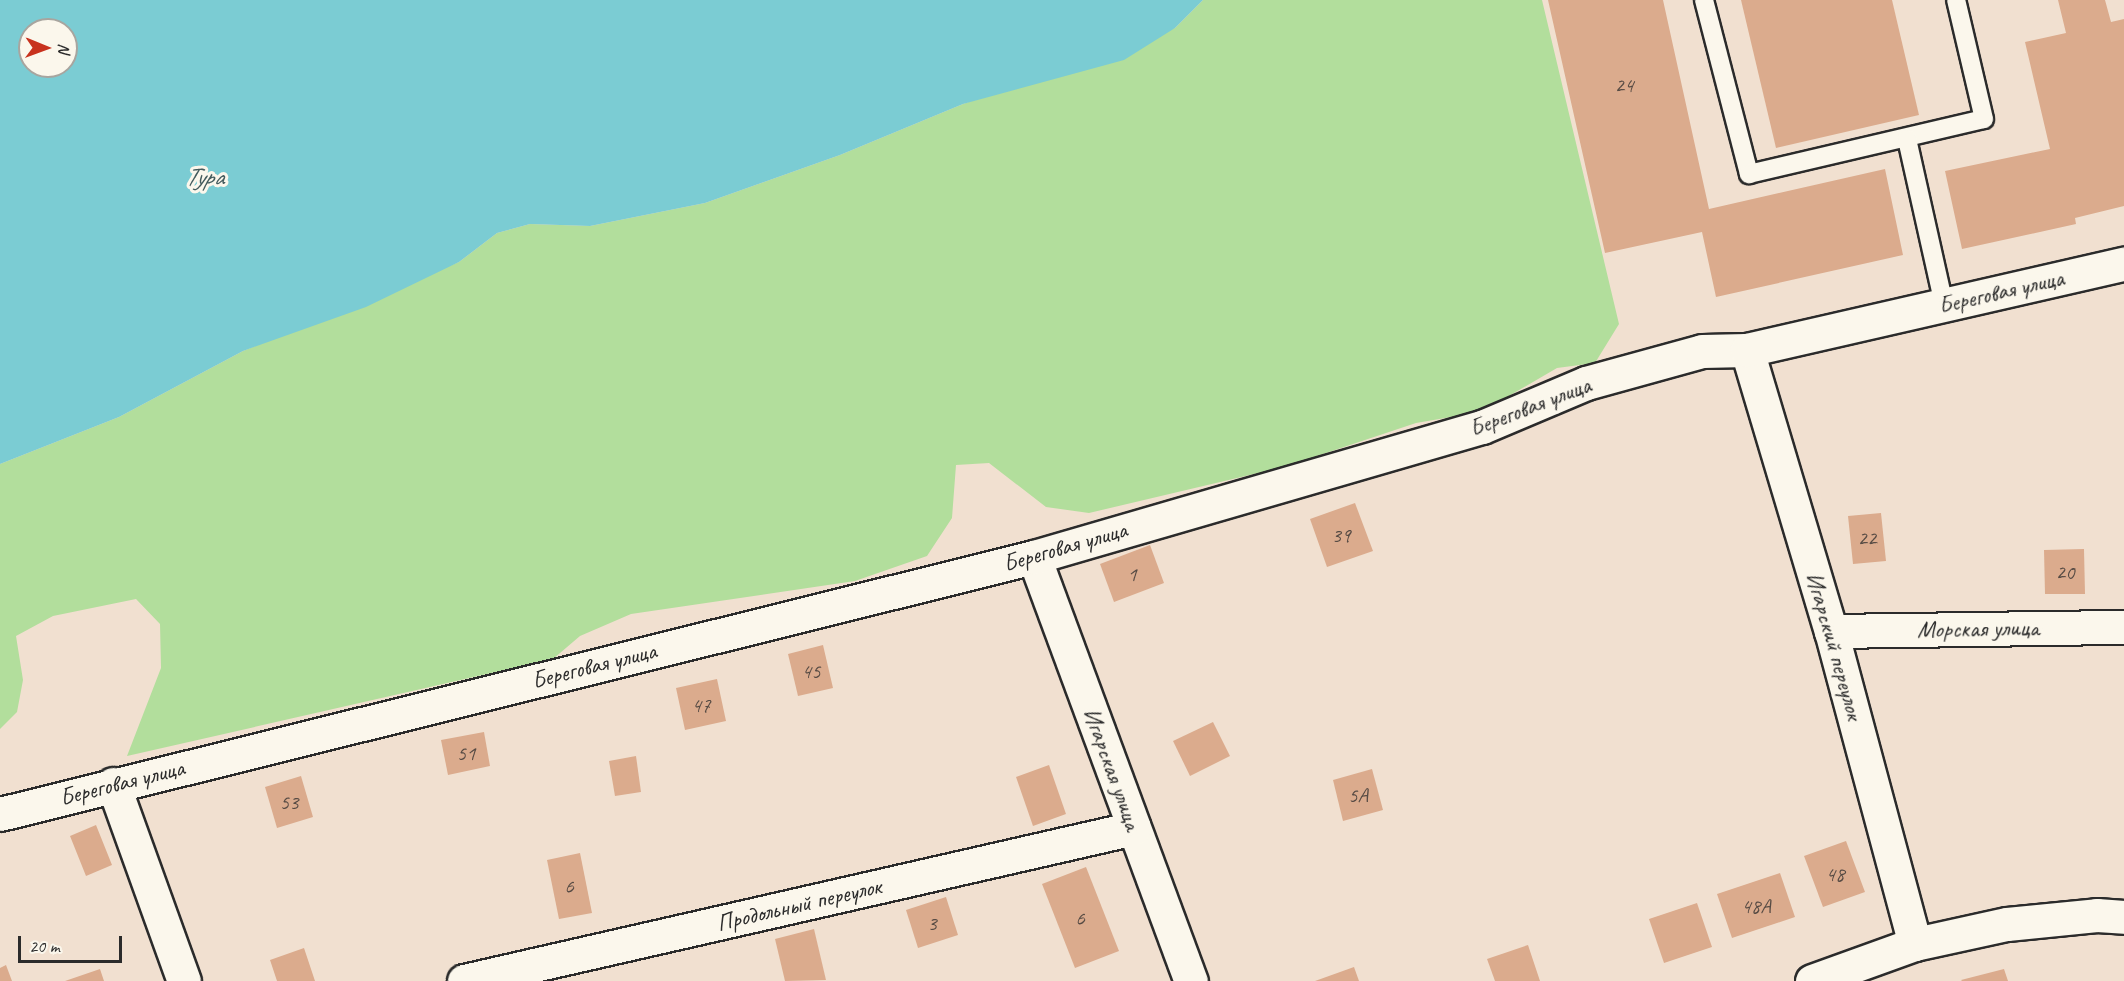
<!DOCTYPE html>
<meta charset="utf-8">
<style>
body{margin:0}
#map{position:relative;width:2124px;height:981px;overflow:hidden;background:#f1e0d0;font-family:Caveat,sans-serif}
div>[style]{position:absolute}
.green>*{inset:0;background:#b2de9c}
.water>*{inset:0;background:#7bccd3}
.building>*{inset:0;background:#dbab8d}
.roads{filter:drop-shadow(2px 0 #2b2b2b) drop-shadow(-2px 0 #2b2b2b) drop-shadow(0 2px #2b2b2b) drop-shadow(0 -2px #2b2b2b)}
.service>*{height:18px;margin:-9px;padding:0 9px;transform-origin:9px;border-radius:9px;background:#fbf7ec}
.minor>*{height:33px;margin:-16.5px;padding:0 16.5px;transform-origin:16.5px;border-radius:16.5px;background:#fbf7ec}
span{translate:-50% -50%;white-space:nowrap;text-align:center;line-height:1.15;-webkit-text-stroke:6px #fbf7ec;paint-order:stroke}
.number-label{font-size:21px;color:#574b44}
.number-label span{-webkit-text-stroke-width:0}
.street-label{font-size:24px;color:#2b2b2b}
.water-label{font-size:26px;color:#435b5d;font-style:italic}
.north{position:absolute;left:18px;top:18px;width:60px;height:60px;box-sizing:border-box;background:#fbf7ec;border:2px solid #a8a59f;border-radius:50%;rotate:91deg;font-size:16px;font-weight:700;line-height:24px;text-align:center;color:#2b2b2b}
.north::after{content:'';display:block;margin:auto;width:21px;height:27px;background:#c8321e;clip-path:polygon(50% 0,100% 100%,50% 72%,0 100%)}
.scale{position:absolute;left:18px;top:936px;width:104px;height:27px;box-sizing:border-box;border:3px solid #2b2b2b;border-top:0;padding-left:8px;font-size:18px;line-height:21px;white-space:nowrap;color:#2b2b2b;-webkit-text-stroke:4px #fbf7ec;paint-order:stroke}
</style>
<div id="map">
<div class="green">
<i style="clip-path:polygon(1203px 0,1542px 0,1619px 324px,1595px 363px,1557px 368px,1495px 404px,1463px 415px,1416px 423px,1284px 467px,1089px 513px,1046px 507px,989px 463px,956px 465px,952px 518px,927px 556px,855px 581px,631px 614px,580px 636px,553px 659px,127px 756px,161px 668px,160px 624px,136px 599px,53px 616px,16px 636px,23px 680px,17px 712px,0 729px,0 464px,119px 417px,243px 351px,459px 262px,497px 233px,530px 224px,590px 226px,705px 203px,840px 155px,963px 104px,1175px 28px)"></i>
</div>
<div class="water">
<i style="clip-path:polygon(evenodd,0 0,1203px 0,1175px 28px,1124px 60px,963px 104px,840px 155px,705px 203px,590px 226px,530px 224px,497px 233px,459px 262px,366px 307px,243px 351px,119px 417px,0 464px,0 0,30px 30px,66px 30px,66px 66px,30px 66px,30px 30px)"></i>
</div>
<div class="building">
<i style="clip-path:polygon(1548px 0,1663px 0,1709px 209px,1885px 169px,1903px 255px,1716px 297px,1702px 232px,1605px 253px)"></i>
<i style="clip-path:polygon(1741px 0,1892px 0,1919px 115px,1776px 148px)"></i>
<i style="clip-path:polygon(2058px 0,2105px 0,2111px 22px,2124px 19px,2124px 206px,2075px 218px,2076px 224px,1962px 249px,1945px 171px,2050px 149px,2025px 42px,2066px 33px)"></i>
<i style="clip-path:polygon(1355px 503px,1373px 551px,1327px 567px,1310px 519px)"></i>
<i style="clip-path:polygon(1881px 513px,1886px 561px,1853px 564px,1848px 516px)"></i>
<i style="clip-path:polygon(1150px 545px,1164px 583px,1114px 602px,1100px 564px)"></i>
<i style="clip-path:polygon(2084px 549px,2085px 594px,2045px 594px,2044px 550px)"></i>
<i style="clip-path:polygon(823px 645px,833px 688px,798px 696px,788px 654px)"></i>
<i style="clip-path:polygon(717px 679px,726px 721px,685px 730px,676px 688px)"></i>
<i style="clip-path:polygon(1213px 722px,1230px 756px,1190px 776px,1173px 741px)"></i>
<i style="clip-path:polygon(484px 732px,490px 766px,448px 775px,441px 740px)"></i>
<i style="clip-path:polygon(636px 756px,641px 792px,615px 796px,609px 761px)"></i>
<i style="clip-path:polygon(1049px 765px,1066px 814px,1033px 826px,1016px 777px)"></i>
<i style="clip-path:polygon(1372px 769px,1383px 810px,1343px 821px,1333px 780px)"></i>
<i style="clip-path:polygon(301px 776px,313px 817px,277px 828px,265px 787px)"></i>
<i style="clip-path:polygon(96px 825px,112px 865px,86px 876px,70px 836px)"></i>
<i style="clip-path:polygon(1846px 841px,1865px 892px,1823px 907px,1804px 856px)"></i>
<i style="clip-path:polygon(580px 853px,592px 913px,559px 919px,547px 860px)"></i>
<i style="clip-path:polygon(1086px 867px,1119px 951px,1075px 968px,1042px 884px)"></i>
<i style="clip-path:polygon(1780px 873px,1795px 917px,1732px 938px,1717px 894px)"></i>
<i style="clip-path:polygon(946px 897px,958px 935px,918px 948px,906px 910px)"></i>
<i style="clip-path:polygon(1697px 903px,1712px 947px,1664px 963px,1649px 919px)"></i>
<i style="clip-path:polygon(814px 929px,826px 980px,785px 981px,775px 939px)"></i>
<i style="clip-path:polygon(1528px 945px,1540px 981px,1495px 981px,1487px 959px)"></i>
<i style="clip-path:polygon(304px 948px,315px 981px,277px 981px,270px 960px)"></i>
<i style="clip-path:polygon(6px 965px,12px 981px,0 981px,0 968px)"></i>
<i style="clip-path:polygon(1354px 967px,1359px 981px,1315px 981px)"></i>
<i style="clip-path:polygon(100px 969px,104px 981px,65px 981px)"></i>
<i style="clip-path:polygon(2004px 969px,2008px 981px,1962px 981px,1961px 980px)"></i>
</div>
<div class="roads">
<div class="service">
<i style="left:1704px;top:0;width:180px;rotate:75.5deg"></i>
<i style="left:1749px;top:174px;width:241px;rotate:-13.2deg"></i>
<i style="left:1984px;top:119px;width:122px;rotate:-103.2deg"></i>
<i style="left:1907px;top:139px;width:170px;rotate:77.4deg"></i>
</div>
<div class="minor">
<i style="left:1747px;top:350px;width:293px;rotate:73.4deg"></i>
<i style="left:1831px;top:631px;width:324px;rotate:75deg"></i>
<i style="left:1034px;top:557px;width:452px;rotate:69.7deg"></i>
<i style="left:1831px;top:631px;width:293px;rotate:-0.8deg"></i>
<i style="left:113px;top:784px;width:209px;rotate:70.2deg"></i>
<i style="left:0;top:814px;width:1065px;rotate:-13.96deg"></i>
<i style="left:1034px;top:557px;width:466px;rotate:-16.2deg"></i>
<i style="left:1482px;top:427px;width:113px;rotate:-22.9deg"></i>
<i style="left:1586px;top:383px;width:120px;rotate:-15.4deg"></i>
<i style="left:1702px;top:351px;width:45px;rotate:-1.3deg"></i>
<i style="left:1747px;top:350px;width:387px;rotate:-12.9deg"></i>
<i style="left:464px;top:981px;width:687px;rotate:-12.86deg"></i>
<i style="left:1812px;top:981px;width:109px;rotate:-19.8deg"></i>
<i style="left:1915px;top:944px;width:94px;rotate:-12.3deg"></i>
<i style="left:2007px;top:924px;width:90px;rotate:-5.7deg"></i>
<i style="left:2097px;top:915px;width:27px;rotate:4deg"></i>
</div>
</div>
<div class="number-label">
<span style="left:1624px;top:85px">24</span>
<span style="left:1341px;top:535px">39</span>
<span style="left:1867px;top:538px">22</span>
<span style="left:2065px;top:572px">20</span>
<span style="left:1132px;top:574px">1</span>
<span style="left:811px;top:671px">45</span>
<span style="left:701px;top:705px">47</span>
<span style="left:466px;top:753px">51</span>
<span style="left:1358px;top:795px">5А</span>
<span style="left:289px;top:802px">53</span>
<span style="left:1835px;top:874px">48</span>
<span style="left:569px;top:886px">6</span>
<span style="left:1756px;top:906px">48А</span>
<span style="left:1080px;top:918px">6</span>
<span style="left:932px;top:923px">3</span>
</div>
<div class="street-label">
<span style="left:2001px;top:292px;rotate:-13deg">Береговая улица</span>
<span style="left:1530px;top:407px;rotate:-21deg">Береговая улица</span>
<span style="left:1065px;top:547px;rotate:-16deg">Береговая улица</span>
<span style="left:1978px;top:629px;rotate:-1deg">Морская улица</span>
<span style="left:1834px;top:646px;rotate:74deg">Игарский переулок</span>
<span style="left:594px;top:666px;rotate:-14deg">Береговая улица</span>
<span style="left:1112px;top:769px;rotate:70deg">Игарская улица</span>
<span style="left:122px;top:783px;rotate:-14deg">Береговая улица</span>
<span style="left:799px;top:905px;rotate:-13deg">Продольный переулок</span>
</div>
<div class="water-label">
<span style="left:204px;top:177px">Тура</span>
</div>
<div class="north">N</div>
<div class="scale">20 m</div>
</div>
